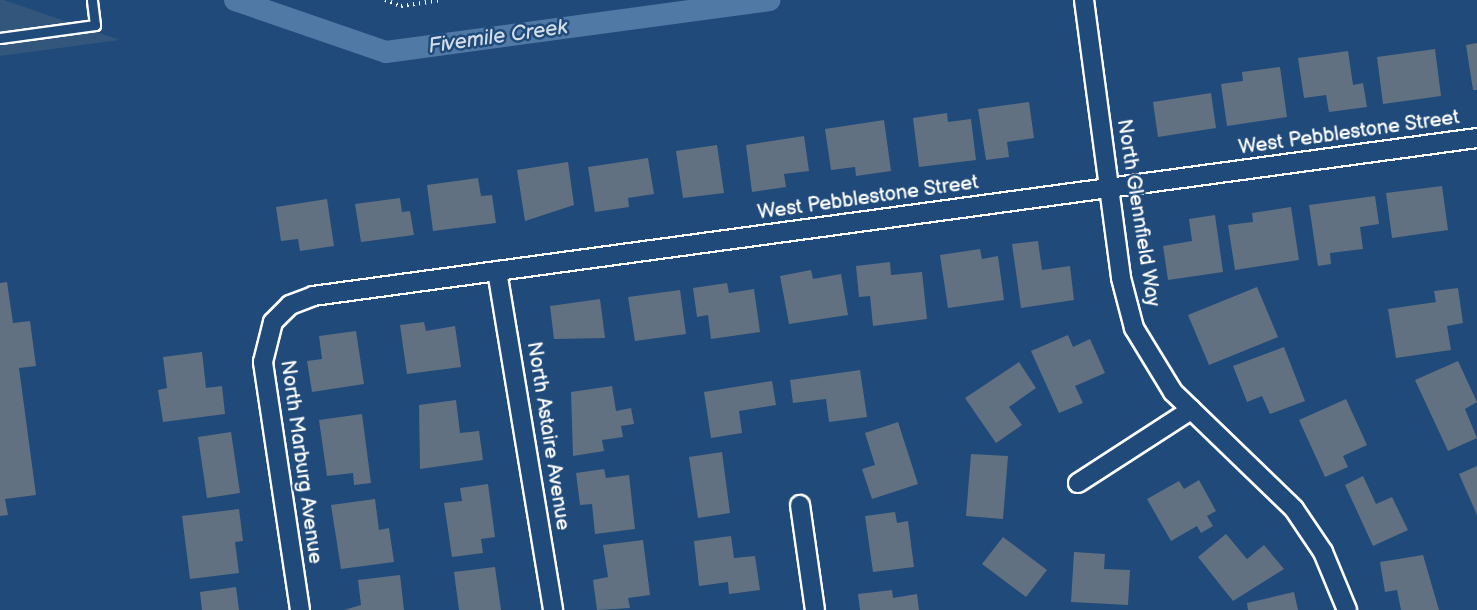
<!DOCTYPE html>
<style>
body{margin:0}
#map{position:relative;width:1477px;height:610px;overflow:hidden;background:#1f4a7a;font-family:"Balsamiq Sans",sans-serif}
div>[style]{position:absolute}
.built>*{inset:0;background:#33567c}
.canal>*{height:22px;margin:-11px;padding:0 11px;transform-origin:11px;border-radius:11px;background:#507aa5}
.building>*{inset:0;background:#627181}
.path>*{height:4px;margin-top:-2px;transform-origin:0;background:repeating-linear-gradient(90deg,#fff 0 1.5px,transparent 0 6px)}
.roads{filter:drop-shadow(2px 0 #fff) drop-shadow(-2px 0 #fff) drop-shadow(0 2px #fff) drop-shadow(0 -2px #fff)}
.lane>*{height:9px;margin:-4.5px;padding:0 4.5px;transform-origin:4.5px;border-radius:4.5px;background:#1f4a7a}
.street>*{height:18px;margin:-9px;padding:0 9px;transform-origin:9px;border-radius:9px;background:#1f4a7a}
span{translate:-50% -50%;white-space:nowrap;text-align:center;line-height:1.15;-webkit-text-stroke:5px #1f4a7a;paint-order:stroke}
.street-label{font-size:20px;color:#fff}
.water-label{font-size:21px;color:#d3dee8;font-style:italic}
</style>
<div id="map">
<div class="built">
<i style="clip-path:polygon(0 0,4px 0,120px 40px,0 56px)"></i>
</div>
<div class="canal">
<i style="left:235px;top:0;width:160px;rotate:19deg"></i>
<i style="left:386px;top:52px;width:387px;rotate:-7.7deg"></i>
</div>
<div class="building">
<i style="clip-path:polygon(1477px 43px,1477px 90px,1473px 90px,1466px 45px)"></i>
<i style="clip-path:polygon(1435px 49px,1441px 96px,1383px 104px,1377px 57px)"></i>
<i style="clip-path:polygon(1348px 51px,1353px 85px,1363px 83px,1367px 107px,1329px 112px,1326px 95px,1304px 98px,1298px 58px)"></i>
<i style="clip-path:polygon(1280px 67px,1287px 117px,1227px 126px,1221px 84px,1243px 81px,1242px 72px)"></i>
<i style="clip-path:polygon(1211px 93px,1216px 128px,1158px 137px,1153px 102px)"></i>
<i style="clip-path:polygon(1029px 102px,1034px 138px,1007px 142px,1009px 157px,986px 160px,978px 109px)"></i>
<i style="clip-path:polygon(947px 113px,948px 122px,971px 119px,976px 160px,919px 167px,913px 118px)"></i>
<i style="clip-path:polygon(884px 120px,891px 171px,856px 176px,855px 167px,831px 170px,825px 129px)"></i>
<i style="clip-path:polygon(804px 136px,809px 171px,784px 174px,786px 187px,752px 192px,746px 145px)"></i>
<i style="clip-path:polygon(717px 145px,724px 193px,683px 198px,676px 151px)"></i>
<i style="clip-path:polygon(648px 158px,654px 194px,628px 198px,629px 207px,595px 212px,588px 167px)"></i>
<i style="clip-path:polygon(568px 162px,574px 205px,525px 221px,517px 170px)"></i>
<i style="clip-path:polygon(478px 178px,481px 196px,492px 195px,496px 223px,433px 231px,427px 185px)"></i>
<i style="clip-path:polygon(1442px 186px,1448px 230px,1392px 238px,1386px 193px)"></i>
<i style="clip-path:polygon(1375px 196px,1379px 224px,1360px 227px,1363px 249px,1330px 253px,1331px 264px,1318px 266px,1309px 205px)"></i>
<i style="clip-path:polygon(400px 198px,402px 212px,410px 211px,414px 235px,361px 242px,355px 204px)"></i>
<i style="clip-path:polygon(327px 199px,334px 246px,300px 251px,298px 239px,281px 241px,276px 207px)"></i>
<i style="clip-path:polygon(1291px 207px,1299px 260px,1235px 270px,1228px 225px,1253px 222px,1252px 213px)"></i>
<i style="clip-path:polygon(1215px 215px,1223px 272px,1168px 280px,1163px 246px,1192px 241px,1189px 219px)"></i>
<i style="clip-path:polygon(1038px 241px,1042px 270px,1070px 266px,1074px 300px,1021px 308px,1012px 244px)"></i>
<i style="clip-path:polygon(980px 249px,982px 259px,998px 256px,1004px 300px,948px 308px,940px 255px)"></i>
<i style="clip-path:polygon(890px 262px,891px 275px,922px 272px,927px 319px,873px 326px,870px 296px,859px 297px,856px 266px)"></i>
<i style="clip-path:polygon(811px 270px,813px 279px,841px 274px,848px 315px,789px 324px,780px 276px)"></i>
<i style="clip-path:polygon(7px 282px,13px 323px,30px 321px,36px 366px,19px 368px,36px 495px,5px 499px,8px 515px,0 516px,0 283px)"></i>
<i style="clip-path:polygon(727px 283px,729px 293px,754px 289px,760px 332px,711px 339px,708px 315px,697px 317px,693px 288px)"></i>
<i style="clip-path:polygon(1257px 287px,1278px 337px,1209px 365px,1188px 315px)"></i>
<i style="clip-path:polygon(1458px 288px,1463px 323px,1447px 326px,1451px 350px,1396px 358px,1388px 309px,1436px 302px,1434px 291px)"></i>
<i style="clip-path:polygon(680px 290px,686px 334px,635px 341px,628px 297px)"></i>
<i style="clip-path:polygon(600px 299px,605px 338px,554px 339px,550px 306px)"></i>
<i style="clip-path:polygon(424px 322px,426px 331px,455px 326px,461px 367px,407px 374px,400px 325px)"></i>
<i style="clip-path:polygon(356px 331px,364px 384px,312px 392px,307px 361px,322px 359px,319px 336px)"></i>
<i style="clip-path:polygon(1068px 335px,1073px 347px,1090px 339px,1105px 373px,1075px 386px,1083px 403px,1059px 413px,1031px 351px)"></i>
<i style="clip-path:polygon(1284px 347px,1305px 401px,1270px 414px,1262px 396px,1247px 402px,1233px 366px)"></i>
<i style="clip-path:polygon(202px 352px,206px 388px,222px 386px,225px 414px,163px 422px,158px 390px,167px 388px,163px 357px)"></i>
<i style="clip-path:polygon(1458px 361px,1477px 402px,1465px 409px,1477px 438px,1448px 451px,1415px 380px)"></i>
<i style="clip-path:polygon(1019px 362px,1036px 388px,1009px 407px,1022px 425px,996px 443px,965px 398px)"></i>
<i style="clip-path:polygon(860px 370px,867px 417px,829px 422px,826px 399px,793px 403px,790px 380px)"></i>
<i style="clip-path:polygon(772px 381px,776px 405px,739px 411px,742px 433px,711px 438px,704px 392px)"></i>
<i style="clip-path:polygon(612px 386px,616px 411px,631px 408px,634px 424px,621px 426px,623px 437px,602px 440px,604px 451px,573px 456px,571px 392px)"></i>
<i style="clip-path:polygon(1346px 399px,1367px 445px,1343px 456px,1348px 467px,1325px 477px,1299px 420px)"></i>
<i style="clip-path:polygon(456px 400px,460px 433px,479px 431px,483px 460px,420px 469px,419px 405px)"></i>
<i style="clip-path:polygon(362px 414px,371px 483px,354px 485px,353px 473px,327px 476px,319px 420px)"></i>
<i style="clip-path:polygon(898px 422px,918px 484px,872px 499px,862px 469px,875px 465px,865px 433px)"></i>
<i style="clip-path:polygon(231px 432px,240px 493px,207px 498px,198px 437px)"></i>
<i style="clip-path:polygon(722px 452px,730px 513px,698px 518px,689px 457px)"></i>
<i style="clip-path:polygon(971px 454px,1008px 456px,1003px 519px,966px 516px)"></i>
<i style="clip-path:polygon(1477px 466px,1477px 515px,1459px 474px)"></i>
<i style="clip-path:polygon(604px 469px,606px 478px,629px 475px,635px 529px,595px 534px,592px 504px,580px 505px,576px 473px)"></i>
<i style="clip-path:polygon(1363px 476px,1376px 504px,1392px 497px,1408px 530px,1373px 546px,1345px 485px)"></i>
<i style="clip-path:polygon(1199px 480px,1216px 511px,1207px 516px,1213px 526px,1201px 533px,1197px 526px,1171px 541px,1147px 499px,1179px 481px,1184px 489px)"></i>
<i style="clip-path:polygon(488px 484px,495px 537px,481px 539px,483px 553px,452px 557px,444px 503px,462px 501px,460px 488px)"></i>
<i style="clip-path:polygon(375px 499px,379px 530px,389px 528px,394px 562px,341px 569px,331px 505px)"></i>
<i style="clip-path:polygon(239px 509px,243px 541px,235px 542px,239px 573px,190px 579px,182px 516px)"></i>
<i style="clip-path:polygon(895px 512px,897px 523px,908px 521px,914px 567px,873px 572px,865px 516px)"></i>
<i style="clip-path:polygon(1226px 534px,1247px 559px,1264px 545px,1284px 569px,1233px 601px,1198px 557px)"></i>
<i style="clip-path:polygon(731px 536px,734px 558px,755px 556px,760px 590px,729px 594px,728px 582px,699px 586px,694px 541px)"></i>
<i style="clip-path:polygon(1003px 537px,1047px 570px,1026px 597px,982px 564px)"></i>
<i style="clip-path:polygon(643px 540px,650px 595px,628px 598px,630px 608px,597px 610px,593px 580px,608px 577px,603px 545px)"></i>
<i style="clip-path:polygon(1074px 552px,1105px 554px,1104px 569px,1130px 570px,1128px 605px,1071px 602px)"></i>
<i style="clip-path:polygon(1423px 555px,1439px 610px,1401px 610px,1397px 590px,1385px 592px,1380px 562px)"></i>
<i style="clip-path:polygon(495px 567px,501px 610px,459px 610px,454px 572px)"></i>
<i style="clip-path:polygon(400px 575px,404px 610px,344px 610px,361px 605px,358px 580px)"></i>
<i style="clip-path:polygon(236px 587px,239px 610px,202px 610px,200px 592px)"></i>
<i style="clip-path:polygon(892px 590px,893px 598px,917px 594px,919px 610px,860px 610px,858px 594px)"></i>
<i style="clip-path:polygon(1294px 592px,1298px 610px,1248px 610px,1247px 603px)"></i>
</div>
<div class="path">
<i style="left:385px;top:0;width:17px;rotate:21deg"></i>
<i style="left:401px;top:6px;width:41px;rotate:-8.3deg"></i>
</div>
<div class="roads">
<div class="lane">
<i style="left:0;top:38px;width:96px;rotate:-7.8deg"></i>
<i style="left:95px;top:25px;width:25px;rotate:-97deg"></i>
</div>
<div class="street">
<i style="left:1084px;top:0;width:280px;rotate:82.4deg"></i>
<i style="left:1121px;top:278px;width:52px;rotate:75.4deg"></i>
<i style="left:1134px;top:328px;width:75px;rotate:58.6deg"></i>
<i style="left:1173px;top:392px;width:168px;rotate:44deg"></i>
<i style="left:1294px;top:509px;width:52px;rotate:56deg"></i>
<i style="left:1323px;top:552px;width:63px;rotate:67.5deg"></i>
<i style="left:497px;top:271px;width:344px;rotate:80.6deg"></i>
<i style="left:1078px;top:483px;width:135px;rotate:-32.9deg"></i>
<i style="left:800px;top:505px;width:106px;rotate:81.9deg"></i>
<i style="left:300px;top:610px;width:251px;rotate:-98.5deg"></i>
<i style="left:263px;top:362px;width:41px;rotate:-76deg"></i>
<i style="left:273px;top:322px;width:24px;rotate:-45deg"></i>
<i style="left:290px;top:305px;width:25px;rotate:-21deg"></i>
<i style="left:313px;top:296px;width:1175px;rotate:-7.73deg"></i>
</div>
</div>
<div class="street-label">
<span style="left:1349px;top:133px;rotate:-8deg">West Pebblestone Street</span>
<span style="left:868px;top:198px;rotate:-8deg">West Pebblestone Street</span>
<span style="left:1138px;top:213px;rotate:81deg">North Glennfield Way</span>
<span style="left:548px;top:436px;rotate:81deg">North Astaire Avenue</span>
<span style="left:301px;top:462px;rotate:82deg">North Marburg Avenue</span>
</div>
<div class="water-label">
<span style="left:498px;top:37px;rotate:-8deg">Fivemile Creek</span>
</div>
</div>
